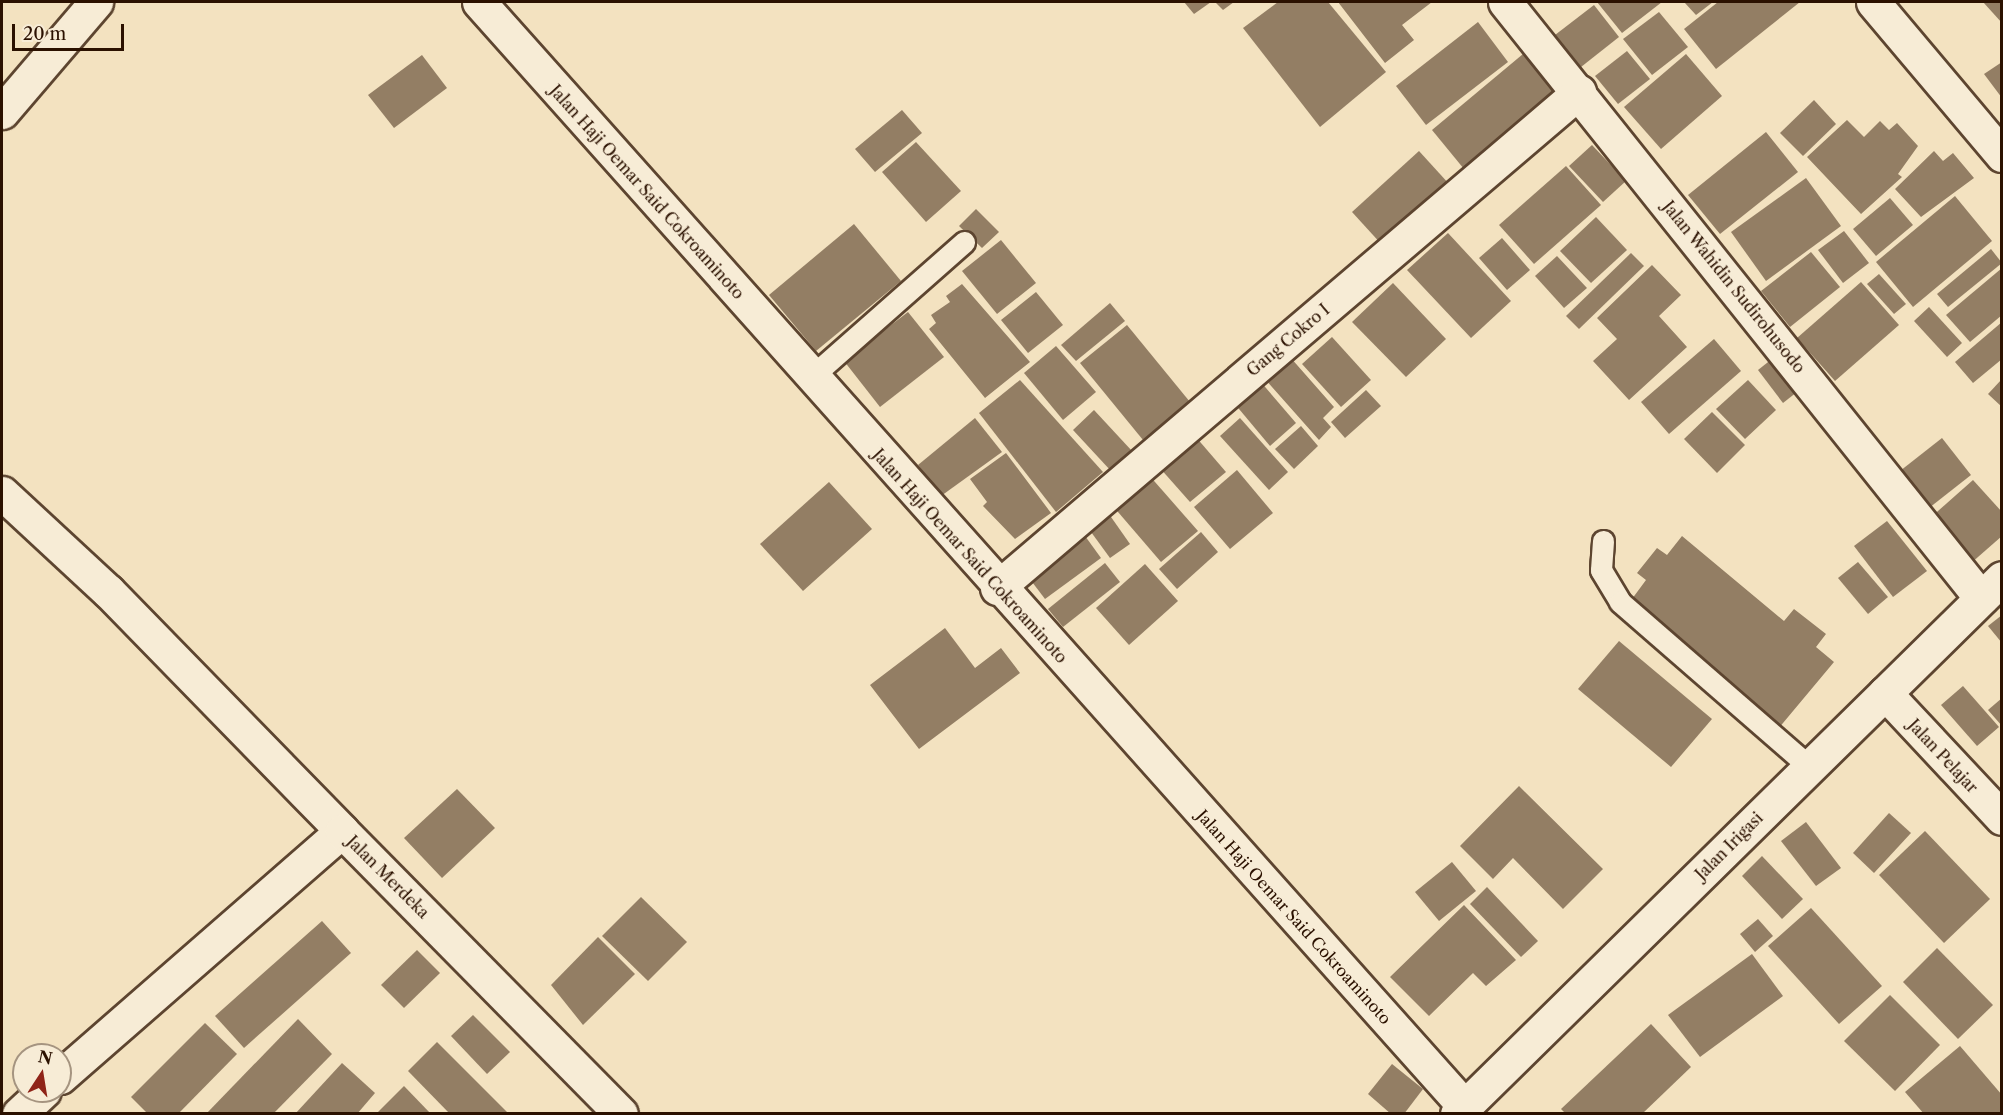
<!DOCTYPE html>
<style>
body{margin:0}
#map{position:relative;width:2003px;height:1115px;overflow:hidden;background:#f3e2c0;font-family:"Libre Caslon Text",serif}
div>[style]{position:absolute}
.building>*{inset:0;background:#937e64}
.roads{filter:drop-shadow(2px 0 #5d4530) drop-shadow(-2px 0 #5d4530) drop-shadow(0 2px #5d4530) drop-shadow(0 -2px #5d4530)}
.lane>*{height:21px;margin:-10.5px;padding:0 10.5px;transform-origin:10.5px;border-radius:10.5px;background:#f7ecd6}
.street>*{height:33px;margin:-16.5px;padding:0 16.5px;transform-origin:16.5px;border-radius:16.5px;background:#f7ecd6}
span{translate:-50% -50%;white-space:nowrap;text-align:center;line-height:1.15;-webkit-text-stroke:4.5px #f7ecd6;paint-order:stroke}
.street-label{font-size:16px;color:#2b1100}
.frame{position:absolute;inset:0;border:3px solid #2b1100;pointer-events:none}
.north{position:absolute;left:12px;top:1043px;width:60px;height:60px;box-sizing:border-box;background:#f7ecd6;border:2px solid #a59480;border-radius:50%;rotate:12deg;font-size:16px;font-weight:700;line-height:24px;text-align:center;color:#2b1100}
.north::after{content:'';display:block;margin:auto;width:21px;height:27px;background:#8f2418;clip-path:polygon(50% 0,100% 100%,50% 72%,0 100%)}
.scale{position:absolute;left:12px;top:24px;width:112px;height:27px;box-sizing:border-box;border:3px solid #2b1100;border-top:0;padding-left:8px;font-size:18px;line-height:21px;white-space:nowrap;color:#2b1100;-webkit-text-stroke:4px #f7ecd6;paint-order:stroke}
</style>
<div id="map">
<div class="building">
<i style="clip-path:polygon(1184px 2px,1211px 2px,1194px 14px)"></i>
<i style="clip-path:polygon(1215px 2px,1234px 2px,1223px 10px)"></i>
<i style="clip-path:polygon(1278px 2px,1328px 2px,1386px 72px,1320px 127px,1243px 28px)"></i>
<i style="clip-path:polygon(1338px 2px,1432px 2px,1402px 25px,1414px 40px,1385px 63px)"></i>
<i style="clip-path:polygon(1597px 2px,1662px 2px,1622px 33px)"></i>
<i style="clip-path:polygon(1684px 2px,1713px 2px,1696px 15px)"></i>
<i style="clip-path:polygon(1718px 2px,1800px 2px,1716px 69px,1684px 29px)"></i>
<i style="clip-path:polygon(1983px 2px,2002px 2px,2002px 23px)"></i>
<i style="clip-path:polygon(1594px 5px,1619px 37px,1581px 67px,1555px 35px)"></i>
<i style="clip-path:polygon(1659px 12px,1688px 47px,1652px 75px,1623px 39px)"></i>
<i style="clip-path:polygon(1478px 22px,1508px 62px,1426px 125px,1396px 86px)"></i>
<i style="clip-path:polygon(1627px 51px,1650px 79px,1618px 104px,1595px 76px)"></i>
<i style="clip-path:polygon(1523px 54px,1556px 93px,1464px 169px,1432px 130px)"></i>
<i style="clip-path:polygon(1686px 54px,1722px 96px,1661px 149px,1624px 107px)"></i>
<i style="clip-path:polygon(422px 55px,447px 88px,394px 128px,368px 95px)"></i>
<i style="clip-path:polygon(2002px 62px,2002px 98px,1984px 74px)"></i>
<i style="clip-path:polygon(1814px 100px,1836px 124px,1803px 156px,1780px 133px)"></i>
<i style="clip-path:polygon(902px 110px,922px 133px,875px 172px,855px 149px)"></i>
<i style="clip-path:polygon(1847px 120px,1864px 137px,1880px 121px,1889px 130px,1897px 123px,1918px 146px,1898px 174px,1902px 177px,1861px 214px,1807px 157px)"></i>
<i style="clip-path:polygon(1766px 132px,1798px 172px,1720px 234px,1688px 195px)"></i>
<i style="clip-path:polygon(916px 142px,961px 191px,926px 222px,882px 172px)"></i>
<i style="clip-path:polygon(1592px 145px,1626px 181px,1603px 202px,1569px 166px)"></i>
<i style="clip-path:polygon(1419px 151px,1450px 185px,1383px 246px,1352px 212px)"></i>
<i style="clip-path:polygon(1934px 151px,1943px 161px,1953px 153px,1974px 178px,1921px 217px,1895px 189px)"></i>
<i style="clip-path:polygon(1566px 166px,1601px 205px,1534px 264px,1499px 225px)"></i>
<i style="clip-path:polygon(1806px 178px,1841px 226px,1766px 281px,1731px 232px)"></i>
<i style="clip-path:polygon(1955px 196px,1992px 241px,1913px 307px,1876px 262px)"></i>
<i style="clip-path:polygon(1890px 198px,1913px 225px,1876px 256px,1853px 229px)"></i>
<i style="clip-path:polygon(976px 209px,999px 232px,982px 248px,959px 226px)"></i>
<i style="clip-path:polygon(1596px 217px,1627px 250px,1591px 283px,1560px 251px)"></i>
<i style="clip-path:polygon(854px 224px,901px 281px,816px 351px,769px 295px)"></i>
<i style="clip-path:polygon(1844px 231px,1869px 263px,1843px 283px,1818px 250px)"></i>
<i style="clip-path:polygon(1448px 233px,1511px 301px,1471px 338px,1407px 270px)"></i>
<i style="clip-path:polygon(1502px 238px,1530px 270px,1507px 290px,1479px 258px)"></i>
<i style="clip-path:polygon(1001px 240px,1036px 283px,997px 314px,962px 271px)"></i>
<i style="clip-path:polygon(1991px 249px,2002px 263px,1948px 307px,1937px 294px)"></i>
<i style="clip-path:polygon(1811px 252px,1840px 287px,1790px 327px,1761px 291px)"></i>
<i style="clip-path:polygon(1631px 253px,1644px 266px,1579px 329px,1566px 316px)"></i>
<i style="clip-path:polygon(1557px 256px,1587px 288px,1564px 308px,1535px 276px)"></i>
<i style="clip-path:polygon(1652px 265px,1681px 295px,1659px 316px,1687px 347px,1629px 400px,1593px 361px,1617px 339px,1597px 318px)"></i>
<i style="clip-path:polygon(2002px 268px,2002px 315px,1970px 342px,1946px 315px)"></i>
<i style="clip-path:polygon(1879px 274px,1906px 304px,1894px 314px,1867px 284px)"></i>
<i style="clip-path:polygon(1861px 282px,1899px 325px,1835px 381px,1797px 338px)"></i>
<i style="clip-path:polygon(1393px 283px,1446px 339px,1406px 377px,1352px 322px)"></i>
<i style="clip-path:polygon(962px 284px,1030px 362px,985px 398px,929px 329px,936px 323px,931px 315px,950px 302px,946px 296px)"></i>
<i style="clip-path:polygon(1036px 292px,1063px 325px,1028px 353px,1001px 320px)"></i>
<i style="clip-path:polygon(1110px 303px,1125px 321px,1076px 361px,1061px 345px)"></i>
<i style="clip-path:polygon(1929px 307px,1962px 343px,1947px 357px,1914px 321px)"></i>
<i style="clip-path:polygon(908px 312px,944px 357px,880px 407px,844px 361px)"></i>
<i style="clip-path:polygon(2002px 322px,2002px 359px,1973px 383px,1955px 362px)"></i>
<i style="clip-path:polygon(1127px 325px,1190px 402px,1143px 440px,1080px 363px)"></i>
<i style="clip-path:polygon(1332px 337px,1371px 380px,1341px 407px,1302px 364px)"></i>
<i style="clip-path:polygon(1714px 339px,1741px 371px,1669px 434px,1641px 402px)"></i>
<i style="clip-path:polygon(1056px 346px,1096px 392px,1063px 420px,1024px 373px)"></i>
<i style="clip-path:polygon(1777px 355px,1802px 388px,1783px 403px,1758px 370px)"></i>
<i style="clip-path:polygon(1290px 357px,1334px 407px,1323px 418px,1331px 427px,1319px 440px,1265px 379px)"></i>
<i style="clip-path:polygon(2002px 379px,2002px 407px,1988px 394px)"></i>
<i style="clip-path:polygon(1020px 380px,1103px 472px,1056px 512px,979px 413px)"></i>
<i style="clip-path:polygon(1748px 380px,1776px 410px,1745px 439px,1716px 409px)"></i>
<i style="clip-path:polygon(1260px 381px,1296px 423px,1270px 446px,1234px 403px)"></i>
<i style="clip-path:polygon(1366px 390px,1381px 406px,1345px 438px,1331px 422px)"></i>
<i style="clip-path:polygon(1094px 410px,1132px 451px,1111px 471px,1073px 430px)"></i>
<i style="clip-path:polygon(1712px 412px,1745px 445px,1717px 473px,1684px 439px)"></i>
<i style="clip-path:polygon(975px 418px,1002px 452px,941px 496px,918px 465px)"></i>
<i style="clip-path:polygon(1240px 418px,1288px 472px,1269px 490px,1220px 436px)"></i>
<i style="clip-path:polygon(1301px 426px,1318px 446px,1294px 469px,1275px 449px)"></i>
<i style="clip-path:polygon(1195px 436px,1226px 472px,1190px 502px,1159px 467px)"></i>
<i style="clip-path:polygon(1942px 438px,1971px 475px,1929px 508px,1900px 471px)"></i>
<i style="clip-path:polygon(1006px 453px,1051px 513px,1015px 539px,983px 506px,987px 502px,970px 479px)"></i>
<i style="clip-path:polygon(1237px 470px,1273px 513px,1230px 549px,1194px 507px)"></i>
<i style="clip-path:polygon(1148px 474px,1198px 531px,1161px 562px,1112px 505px)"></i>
<i style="clip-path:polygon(1973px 480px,2002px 512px,2002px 536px,1970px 564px,1929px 519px)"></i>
<i style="clip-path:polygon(829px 482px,872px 529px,803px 591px,760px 544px)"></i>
<i style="clip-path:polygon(1104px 507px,1130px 544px,1110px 558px,1083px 521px)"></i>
<i style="clip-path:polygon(1887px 521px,1927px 571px,1893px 597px,1854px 546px)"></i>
<i style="clip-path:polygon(1080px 529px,1101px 558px,1045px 599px,1023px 570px)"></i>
<i style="clip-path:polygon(1201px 532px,1218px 552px,1177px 589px,1159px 569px)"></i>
<i style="clip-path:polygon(1682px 536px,1784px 621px,1794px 609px,1826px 634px,1816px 647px,1834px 662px,1778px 729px,1629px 603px,1646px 580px,1637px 573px,1657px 548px,1667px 555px)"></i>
<i style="clip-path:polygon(1858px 562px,1888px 597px,1868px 614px,1838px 578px)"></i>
<i style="clip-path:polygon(1105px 563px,1120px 582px,1063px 627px,1048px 609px)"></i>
<i style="clip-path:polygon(1145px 564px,1178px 601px,1129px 645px,1096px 608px)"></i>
<i style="clip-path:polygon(2002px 615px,2002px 643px,1988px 626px)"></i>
<i style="clip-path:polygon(945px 628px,975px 668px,1001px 648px,1020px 673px,919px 749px,870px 685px)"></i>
<i style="clip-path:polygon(1619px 641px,1712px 719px,1671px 767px,1578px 689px)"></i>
<i style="clip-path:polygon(1963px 686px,1999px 727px,1977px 746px,1941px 705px)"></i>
<i style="clip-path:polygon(2002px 698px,2002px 726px,1988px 710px)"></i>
<i style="clip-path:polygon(1519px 786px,1603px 869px,1563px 909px,1513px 858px,1493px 879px,1460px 846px)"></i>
<i style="clip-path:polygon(457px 789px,495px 828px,442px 878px,404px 838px)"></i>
<i style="clip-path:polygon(1889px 813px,1911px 833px,1874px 873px,1853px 853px)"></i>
<i style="clip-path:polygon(1806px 822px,1841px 868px,1816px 886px,1781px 841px)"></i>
<i style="clip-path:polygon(1925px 831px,1990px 899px,1944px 943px,1879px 875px)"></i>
<i style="clip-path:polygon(1762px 856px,1803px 899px,1782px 919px,1742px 876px)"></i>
<i style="clip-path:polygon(1452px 862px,1476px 891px,1439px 921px,1415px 892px)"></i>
<i style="clip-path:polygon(1487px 887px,1538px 941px,1521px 957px,1470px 904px)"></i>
<i style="clip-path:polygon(641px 897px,687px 942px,648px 981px,602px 936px)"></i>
<i style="clip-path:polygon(1464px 905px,1516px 960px,1486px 986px,1473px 973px,1429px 1016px,1390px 977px)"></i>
<i style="clip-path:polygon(1811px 908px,1882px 986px,1839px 1024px,1768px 946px)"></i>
<i style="clip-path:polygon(1758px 919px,1773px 936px,1755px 952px,1740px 934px)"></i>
<i style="clip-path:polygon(322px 921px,351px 953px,244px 1048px,215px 1016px)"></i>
<i style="clip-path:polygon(598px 937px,635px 974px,583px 1025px,551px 985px)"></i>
<i style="clip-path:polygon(1937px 948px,1993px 1005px,1958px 1039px,1903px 982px)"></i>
<i style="clip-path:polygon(417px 950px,440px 973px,404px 1008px,381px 985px)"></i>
<i style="clip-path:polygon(1752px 954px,1783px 996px,1700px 1057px,1668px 1015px)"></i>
<i style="clip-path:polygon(1890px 995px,1940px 1045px,1895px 1091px,1844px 1041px)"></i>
<i style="clip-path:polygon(473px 1015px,510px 1052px,487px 1074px,451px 1036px)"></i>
<i style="clip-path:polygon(298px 1019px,332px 1054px,273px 1114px,206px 1114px)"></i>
<i style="clip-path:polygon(205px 1023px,237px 1054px,178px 1114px,148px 1114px,131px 1097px)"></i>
<i style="clip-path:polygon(1651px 1024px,1691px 1067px,1642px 1114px,1566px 1114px,1561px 1109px)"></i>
<i style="clip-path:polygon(437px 1042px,509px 1114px,450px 1114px,408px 1071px)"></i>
<i style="clip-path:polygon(1960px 1046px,2002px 1095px,2002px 1114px,1924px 1114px,1905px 1092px)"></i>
<i style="clip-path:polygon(342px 1063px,375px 1093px,357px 1114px,295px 1114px)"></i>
<i style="clip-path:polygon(1392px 1064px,1423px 1089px,1404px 1114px,1391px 1114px,1368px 1094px)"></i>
<i style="clip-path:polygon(404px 1086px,431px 1114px,376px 1114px)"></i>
</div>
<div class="roads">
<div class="lane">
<i style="left:811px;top:377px;width:204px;rotate:-41.4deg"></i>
<i style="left:1603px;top:541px;width:29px;rotate:94deg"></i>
<i style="left:1601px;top:570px;width:37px;rotate:59deg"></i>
<i style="left:1620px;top:602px;width:252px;rotate:41deg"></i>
</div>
<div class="street">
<i style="left:479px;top:2px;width:1480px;rotate:48.26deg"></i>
<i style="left:1505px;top:2px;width:763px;rotate:51.39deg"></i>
<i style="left:1873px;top:2px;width:200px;rotate:49.9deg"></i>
<i style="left:2px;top:112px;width:145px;rotate:-49.5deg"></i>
<i style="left:2px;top:493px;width:144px;rotate:42.8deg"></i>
<i style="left:108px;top:591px;width:335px;rotate:45.7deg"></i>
<i style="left:997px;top:588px;width:765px;rotate:-40.44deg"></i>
<i style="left:1885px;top:693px;width:171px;rotate:46.9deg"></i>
<i style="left:60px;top:1077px;width:374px;rotate:-41.1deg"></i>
<i style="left:342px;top:831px;width:397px;rotate:45.4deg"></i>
<i style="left:19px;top:1114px;width:34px;rotate:-43deg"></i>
<i style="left:1457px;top:1114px;width:764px;rotate:-44.52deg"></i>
</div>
</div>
<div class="street-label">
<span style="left:647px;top:192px;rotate:48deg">Jalan Haji Oemar Said Cokroaminoto</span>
<span style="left:1734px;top:287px;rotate:51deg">Jalan Wahidin Sudirohusodo</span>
<span style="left:1288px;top:340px;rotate:-40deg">Gang Cokro I</span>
<span style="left:970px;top:556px;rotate:48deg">Jalan Haji Oemar Said Cokroaminoto</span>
<span style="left:1943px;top:756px;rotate:47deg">Jalan Pelajar</span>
<span style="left:1729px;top:846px;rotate:-45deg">Jalan Irigasi</span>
<span style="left:388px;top:877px;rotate:45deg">Jalan Merdeka</span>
<span style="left:1294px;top:917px;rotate:48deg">Jalan Haji Oemar Said Cokroaminoto</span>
</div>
<div class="frame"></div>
<div class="north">N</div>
<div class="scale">20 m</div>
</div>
